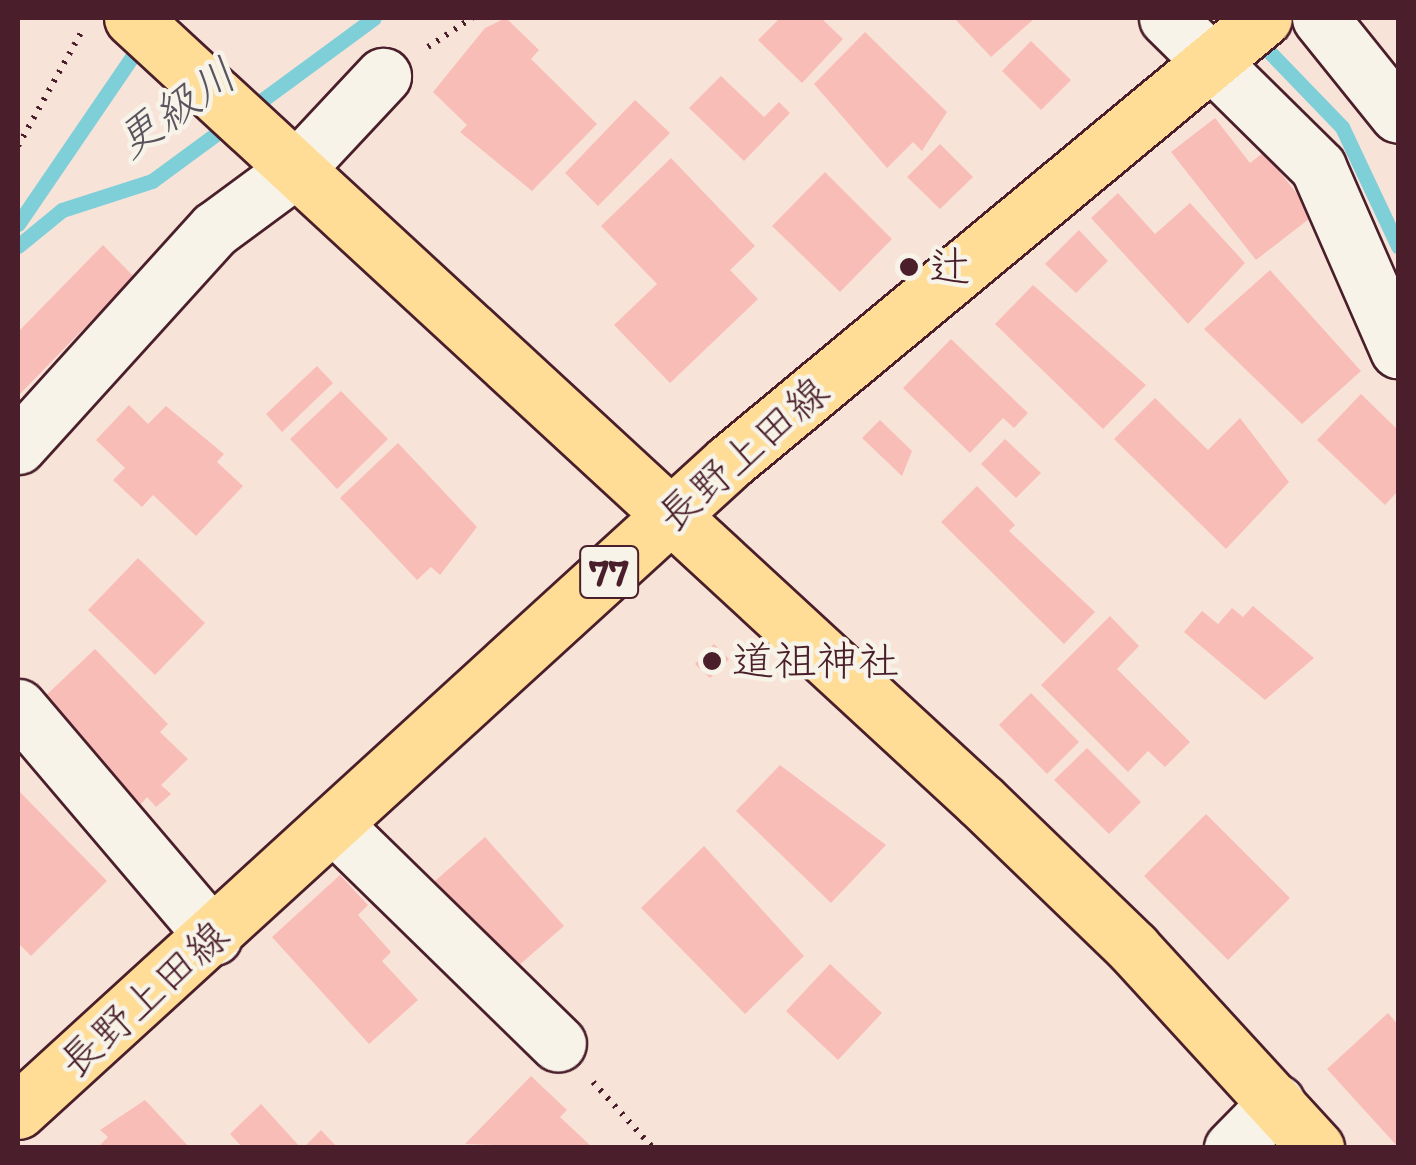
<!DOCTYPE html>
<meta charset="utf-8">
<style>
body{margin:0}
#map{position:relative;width:1416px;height:1165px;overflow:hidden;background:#f8e3d9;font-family:Itim,"Klee One",sans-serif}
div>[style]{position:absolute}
.stream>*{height:15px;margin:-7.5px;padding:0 7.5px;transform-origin:7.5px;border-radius:7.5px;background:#7fcfd9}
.building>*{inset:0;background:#f9bdb7}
.path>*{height:6px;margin-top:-3px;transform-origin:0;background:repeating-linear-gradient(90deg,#4a1f2b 0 2.5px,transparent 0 10.5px)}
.roads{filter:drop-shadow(2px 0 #4a1f2b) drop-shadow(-2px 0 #4a1f2b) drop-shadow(0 2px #4a1f2b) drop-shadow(0 -2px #4a1f2b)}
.minor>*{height:55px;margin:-27.5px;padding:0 27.5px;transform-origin:27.5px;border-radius:27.5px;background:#f7f3e8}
.major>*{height:55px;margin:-27.5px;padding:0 27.5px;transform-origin:27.5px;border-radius:27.5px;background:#ffdd96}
.dots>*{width:28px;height:28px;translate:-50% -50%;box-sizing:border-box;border:5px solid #f7f3e8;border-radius:50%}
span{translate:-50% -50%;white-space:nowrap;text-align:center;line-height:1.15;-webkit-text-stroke:9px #f7f3e8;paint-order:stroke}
.shield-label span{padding:2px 8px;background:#f7f3e8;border:2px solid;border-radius:8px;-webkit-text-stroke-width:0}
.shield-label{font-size:40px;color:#4a1f2b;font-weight:700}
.poi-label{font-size:42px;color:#4a1f2b}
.left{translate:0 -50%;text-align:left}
.street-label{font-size:42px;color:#4a1f2b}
.water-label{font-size:45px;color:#5a545f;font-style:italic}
.frame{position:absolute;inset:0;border:20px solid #4a1f2b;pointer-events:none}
</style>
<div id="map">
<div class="stream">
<i style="left:1256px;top:38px;width:124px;rotate:46deg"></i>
<i style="left:1342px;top:127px;width:132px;rotate:64.8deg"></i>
<i style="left:18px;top:224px;width:222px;rotate:-55.7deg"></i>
<i style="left:18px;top:246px;width:57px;rotate:-39.3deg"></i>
<i style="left:62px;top:210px;width:95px;rotate:-17.9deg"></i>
<i style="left:152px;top:181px;width:275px;rotate:-36.3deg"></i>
</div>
<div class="building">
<i style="clip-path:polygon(506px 18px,539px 50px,531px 59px,597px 124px,532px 191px,460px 132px,467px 125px,433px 92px,485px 28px)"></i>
<i style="clip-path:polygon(780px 18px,821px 18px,843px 39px,802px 83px,758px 40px)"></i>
<i style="clip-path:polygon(954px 18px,1035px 18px,991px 57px)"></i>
<i style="clip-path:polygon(865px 32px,947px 112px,922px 151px,913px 142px,887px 168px,814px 84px)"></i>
<i style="clip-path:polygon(1031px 41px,1071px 80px,1041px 110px,1002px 71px)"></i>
<i style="clip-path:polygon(721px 76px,764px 117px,779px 102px,790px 113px,744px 161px,689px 108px)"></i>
<i style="clip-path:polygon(635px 100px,670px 133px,598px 206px,565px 173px)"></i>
<i style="clip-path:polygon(1215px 118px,1250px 163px,1264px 152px,1314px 215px,1256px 260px,1171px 152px)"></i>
<i style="clip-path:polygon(940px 144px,973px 177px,940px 209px,907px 177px)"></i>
<i style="clip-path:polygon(671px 158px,755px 246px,730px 270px,758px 299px,670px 383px,614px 325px,657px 284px,601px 226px)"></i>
<i style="clip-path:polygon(825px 172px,892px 239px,840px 292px,772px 226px)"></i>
<i style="clip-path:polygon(1118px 193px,1155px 234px,1190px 203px,1245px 263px,1188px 324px,1091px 218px)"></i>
<i style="clip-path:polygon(1079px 230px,1108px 261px,1076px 293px,1045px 264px)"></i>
<i style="clip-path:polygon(103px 245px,134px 277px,18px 396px,18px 332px)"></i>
<i style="clip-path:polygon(1270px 270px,1361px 371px,1302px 424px,1204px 329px)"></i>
<i style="clip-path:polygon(1033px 285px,1146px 385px,1103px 429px,995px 324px)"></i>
<i style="clip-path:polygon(951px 339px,1028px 413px,1014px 428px,1003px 418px,970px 453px,903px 388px)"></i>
<i style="clip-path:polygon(317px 366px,333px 383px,282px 432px,266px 414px)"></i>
<i style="clip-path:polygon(341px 391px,388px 439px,337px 489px,290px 439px)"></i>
<i style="clip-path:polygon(1361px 394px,1398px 430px,1398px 491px,1385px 505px,1317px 440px)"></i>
<i style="clip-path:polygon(1155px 398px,1208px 450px,1240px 418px,1289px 482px,1226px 549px,1114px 439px)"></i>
<i style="clip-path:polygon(129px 405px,148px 424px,166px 406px,224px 454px,217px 462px,243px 486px,196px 536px,153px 495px,142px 507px,113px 480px,125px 468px,96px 440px)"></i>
<i style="clip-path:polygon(880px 420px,912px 451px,902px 476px,862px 438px)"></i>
<i style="clip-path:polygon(1005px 439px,1041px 473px,1016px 498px,981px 464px)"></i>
<i style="clip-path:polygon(398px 443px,477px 527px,440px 575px,431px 567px,417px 580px,340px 498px)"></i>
<i style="clip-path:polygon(977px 486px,1015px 525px,1009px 531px,1095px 612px,1064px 644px,941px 522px)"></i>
<i style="clip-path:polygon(138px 558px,205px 623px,155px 675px,88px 610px)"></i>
<i style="clip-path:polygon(1253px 606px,1314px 658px,1265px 700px,1184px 632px,1202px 611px,1218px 624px,1232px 608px,1243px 617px)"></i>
<i style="clip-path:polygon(1110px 616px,1139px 646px,1117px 669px,1190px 742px,1165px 767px,1148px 751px,1128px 772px,1041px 685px)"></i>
<i style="clip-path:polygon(714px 644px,729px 659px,710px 678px,695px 664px)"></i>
<i style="clip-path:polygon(95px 649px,168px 724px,160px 732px,188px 759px,161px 785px,171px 794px,156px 807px,147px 797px,141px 804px,41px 700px)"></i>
<i style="clip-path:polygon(1031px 693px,1079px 742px,1047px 774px,999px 725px)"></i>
<i style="clip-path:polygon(1087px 748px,1141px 802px,1109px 834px,1054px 780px)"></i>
<i style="clip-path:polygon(780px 765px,886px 845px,831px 903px,736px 811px)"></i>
<i style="clip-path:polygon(18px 790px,107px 881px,31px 956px,18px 943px)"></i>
<i style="clip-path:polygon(1206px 814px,1290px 898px,1228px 960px,1144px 876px)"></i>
<i style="clip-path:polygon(485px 837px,564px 926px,510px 973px,426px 889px)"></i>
<i style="clip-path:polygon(704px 846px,804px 956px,745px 1014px,641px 908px)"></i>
<i style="clip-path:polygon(340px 875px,368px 905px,358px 915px,391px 952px,382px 961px,418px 1000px,369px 1044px,272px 937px)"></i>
<i style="clip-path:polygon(830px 964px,882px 1013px,838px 1060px,786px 1011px)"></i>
<i style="clip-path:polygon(1388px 1013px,1398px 1025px,1398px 1147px,1327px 1069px)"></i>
<i style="clip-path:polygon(531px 1076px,567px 1110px,560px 1117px,593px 1148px,465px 1144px)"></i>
<i style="clip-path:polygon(145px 1100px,190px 1148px,97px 1148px,108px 1137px,100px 1130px)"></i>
<i style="clip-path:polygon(261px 1104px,301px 1148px,243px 1148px,230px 1134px)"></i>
<i style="clip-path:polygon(321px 1130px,338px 1148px,303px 1148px)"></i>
</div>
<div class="path">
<i style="left:428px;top:47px;width:53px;rotate:-33.4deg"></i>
<i style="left:18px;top:146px;width:132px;rotate:-60.9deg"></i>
<i style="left:593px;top:1082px;width:89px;rotate:47.7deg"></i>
</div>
<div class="roads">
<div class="minor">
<i style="left:1167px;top:18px;width:212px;rotate:44.6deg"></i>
<i style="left:1318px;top:167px;width:200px;rotate:66.4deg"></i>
<i style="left:1320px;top:18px;width:124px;rotate:51.2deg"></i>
<i style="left:18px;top:446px;width:293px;rotate:-47.8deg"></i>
<i style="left:215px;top:229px;width:99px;rotate:-36.4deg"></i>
<i style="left:295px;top:170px;width:129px;rotate:-46.9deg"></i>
<i style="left:18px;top:707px;width:302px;rotate:49.6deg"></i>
<i style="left:336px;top:827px;width:310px;rotate:44.3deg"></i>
<i style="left:1232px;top:1148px;width:64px;rotate:-45.6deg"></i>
</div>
<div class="major">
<i style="left:132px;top:18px;width:1156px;rotate:42.69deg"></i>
<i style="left:982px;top:802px;width:210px;rotate:44deg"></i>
<i style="left:1133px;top:948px;width:271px;rotate:47.5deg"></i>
<i style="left:18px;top:1111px;width:963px;rotate:-42.39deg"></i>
<i style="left:729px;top:462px;width:695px;rotate:-39.69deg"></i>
</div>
</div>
<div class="dots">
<i style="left:909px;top:267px;background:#4a1f2b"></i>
<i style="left:712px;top:661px;background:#4a1f2b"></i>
</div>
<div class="shield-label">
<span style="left:609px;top:572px">77</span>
</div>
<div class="poi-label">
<span class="left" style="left:929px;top:267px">辻</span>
<span class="left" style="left:732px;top:661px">道祖神社</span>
</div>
<div class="street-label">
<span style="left:743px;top:454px;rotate:-41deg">長野上田線</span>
<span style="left:144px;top:999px;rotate:-42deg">長野上田線</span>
</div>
<div class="water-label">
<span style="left:176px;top:108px;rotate:-35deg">更級川</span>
</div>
<div class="frame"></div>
</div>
